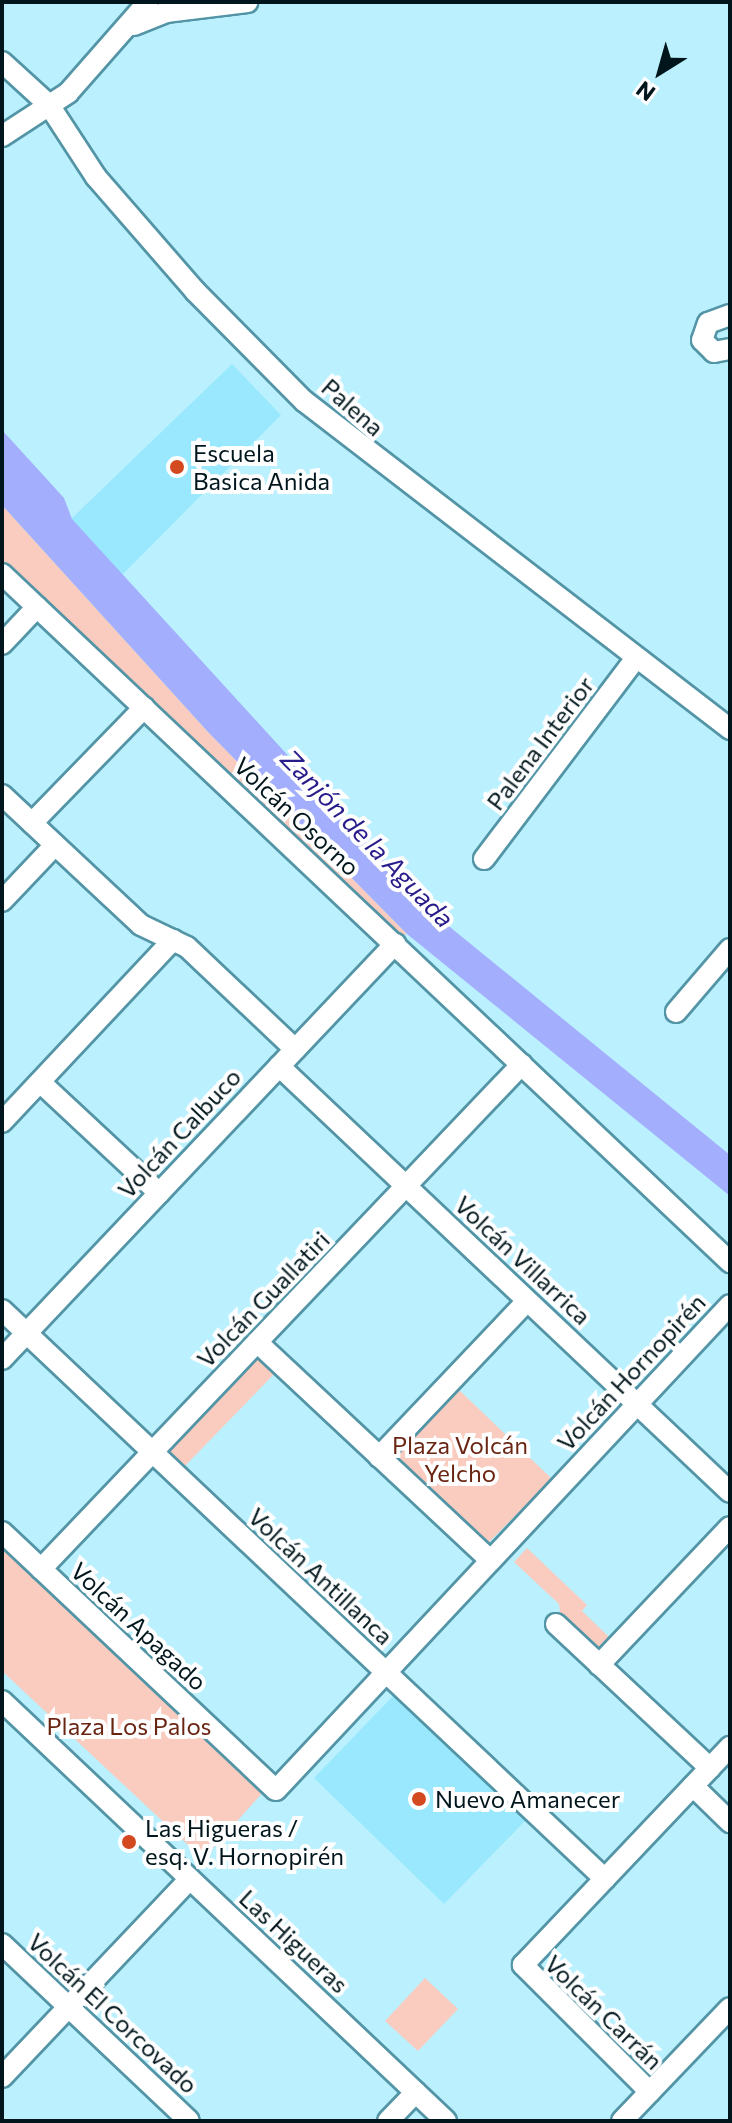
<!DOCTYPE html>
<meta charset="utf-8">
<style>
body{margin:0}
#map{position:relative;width:732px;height:2123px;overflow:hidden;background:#bbf0fe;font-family:Commissioner,sans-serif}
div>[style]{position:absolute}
.built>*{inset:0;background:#9ae8fd}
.green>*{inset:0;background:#f9ccbf}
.water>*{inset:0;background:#a3affd}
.roads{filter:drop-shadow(2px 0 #5395a6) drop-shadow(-2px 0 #5395a6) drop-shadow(0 2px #5395a6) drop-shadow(0 -2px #5395a6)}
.minor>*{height:20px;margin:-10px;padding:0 10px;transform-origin:10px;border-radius:10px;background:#fff}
.dots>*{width:22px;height:22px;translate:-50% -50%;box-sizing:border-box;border:4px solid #fff;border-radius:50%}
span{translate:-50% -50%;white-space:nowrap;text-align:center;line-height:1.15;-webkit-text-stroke:8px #fff;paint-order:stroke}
.street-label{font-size:24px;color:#00161c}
.poi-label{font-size:24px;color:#00161c}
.left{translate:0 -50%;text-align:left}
.park-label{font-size:24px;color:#692512}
.water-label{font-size:26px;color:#281c8a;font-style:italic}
.frame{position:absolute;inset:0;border:4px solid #00161c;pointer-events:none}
.north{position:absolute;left:620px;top:32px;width:80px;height:80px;-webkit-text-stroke:6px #fff;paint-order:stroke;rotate:217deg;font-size:22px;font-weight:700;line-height:32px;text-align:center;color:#00161c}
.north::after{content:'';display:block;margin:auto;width:28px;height:36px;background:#00161c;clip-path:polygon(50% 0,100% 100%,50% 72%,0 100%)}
</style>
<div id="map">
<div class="built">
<i style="clip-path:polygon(232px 364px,281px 415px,122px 575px,71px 519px)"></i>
<i style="clip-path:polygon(394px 1695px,525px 1821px,444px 1904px,314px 1778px)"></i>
</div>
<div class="green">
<i style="clip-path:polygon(2px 505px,209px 733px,407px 934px,393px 937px,2px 559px)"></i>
<i style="clip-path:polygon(254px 1356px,278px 1370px,181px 1470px,164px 1453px)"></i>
<i style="clip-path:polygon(457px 1388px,552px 1479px,489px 1542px,476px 1542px,396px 1466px,395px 1455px)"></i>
<i style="clip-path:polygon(2px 1543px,266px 1789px,203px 1859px,2px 1671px)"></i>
<i style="clip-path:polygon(527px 1548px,587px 1605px,582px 1611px,610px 1638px,596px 1654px,561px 1622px,559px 1604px,514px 1562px)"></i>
<i style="clip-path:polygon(425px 1978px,458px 2009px,418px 2051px,385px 2021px)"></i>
</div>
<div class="water">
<i style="clip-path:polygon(2px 430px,64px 498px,72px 519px,429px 910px,730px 1155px,730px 1196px,407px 934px,209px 733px,2px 505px)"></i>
</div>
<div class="roads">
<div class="minor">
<i style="left:134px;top:25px;width:35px;rotate:-22deg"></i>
<i style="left:166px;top:12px;width:82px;rotate:-7deg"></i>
<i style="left:2px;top:62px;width:64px;rotate:42.5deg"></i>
<i style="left:49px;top:105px;width:86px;rotate:56.9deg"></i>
<i style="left:96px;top:177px;width:151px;rotate:49deg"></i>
<i style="left:195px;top:291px;width:155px;rotate:45.3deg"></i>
<i style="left:304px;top:401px;width:538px;rotate:37.59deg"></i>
<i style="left:2px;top:136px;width:79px;rotate:-33.1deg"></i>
<i style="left:68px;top:93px;width:121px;rotate:-48.7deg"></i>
<i style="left:730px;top:315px;width:23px;rotate:160deg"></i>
<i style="left:708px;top:323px;width:18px;rotate:109deg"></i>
<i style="left:702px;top:340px;width:17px;rotate:45deg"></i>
<i style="left:714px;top:352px;width:16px;rotate:-11deg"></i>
<i style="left:2px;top:574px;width:1002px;rotate:43.38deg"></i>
<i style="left:2px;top:644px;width:51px;rotate:-46.6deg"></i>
<i style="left:2px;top:795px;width:190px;rotate:43.1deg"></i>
<i style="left:141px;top:925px;width:51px;rotate:25.6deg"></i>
<i style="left:187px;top:947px;width:149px;rotate:43.4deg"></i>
<i style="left:32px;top:823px;width:161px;rotate:-45.8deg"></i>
<i style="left:484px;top:859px;width:252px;rotate:-52.9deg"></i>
<i style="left:2px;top:901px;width:77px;rotate:-46.6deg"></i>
<i style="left:676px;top:1012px;width:83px;rotate:-49.4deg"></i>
<i style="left:279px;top:1066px;width:620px;rotate:43.37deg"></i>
<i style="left:40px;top:1082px;width:163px;rotate:43deg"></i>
<i style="left:2px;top:1122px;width:250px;rotate:-46.8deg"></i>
<i style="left:2px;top:1310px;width:829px;rotate:43.34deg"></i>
<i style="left:257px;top:1342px;width:318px;rotate:43.1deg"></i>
<i style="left:2px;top:1359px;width:572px;rotate:-46.56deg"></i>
<i style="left:379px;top:1457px;width:215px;rotate:-46.5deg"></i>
<i style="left:2px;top:1532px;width:376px;rotate:43.3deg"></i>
<i style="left:276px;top:1790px;width:664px;rotate:-46.89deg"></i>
<i style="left:41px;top:1569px;width:697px;rotate:-46.39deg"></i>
<i style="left:556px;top:1624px;width:211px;rotate:43.1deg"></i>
<i style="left:599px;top:1665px;width:190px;rotate:-46.5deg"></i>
<i style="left:2px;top:1701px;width:611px;rotate:43.41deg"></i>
<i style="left:693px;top:1786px;width:52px;rotate:44.2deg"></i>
<i style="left:2px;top:1944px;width:257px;rotate:43.4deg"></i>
<i style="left:2px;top:2077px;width:273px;rotate:-46.5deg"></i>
<i style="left:650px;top:2092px;width:180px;rotate:-135deg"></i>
<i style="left:523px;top:1965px;width:301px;rotate:-46.5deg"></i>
<i style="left:388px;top:2121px;width:40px;rotate:-46deg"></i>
<i style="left:622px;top:2121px;width:156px;rotate:-46.3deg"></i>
</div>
</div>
<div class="dots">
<i style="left:177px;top:467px;background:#d34a21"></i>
<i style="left:419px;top:1799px;background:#d34a21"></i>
<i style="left:129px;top:1842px;background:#d34a21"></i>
</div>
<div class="street-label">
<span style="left:353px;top:407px;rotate:41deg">Palena</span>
<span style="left:540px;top:743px;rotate:-53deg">Palena Interior</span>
<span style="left:297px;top:816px;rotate:43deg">Volcán Osorno</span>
<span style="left:179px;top:1133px;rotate:-47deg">Volcán Calbuco</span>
<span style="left:523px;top:1260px;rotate:43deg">Volcán Villarrica</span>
<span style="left:263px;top:1299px;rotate:-46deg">Volcán Guallatiri</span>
<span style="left:631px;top:1372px;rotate:-47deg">Volcán Hornopirén</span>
<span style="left:321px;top:1576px;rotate:43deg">Volcán Antillanca</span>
<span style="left:139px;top:1626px;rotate:43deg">Volcán Apagado</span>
<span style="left:294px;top:1941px;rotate:43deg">Las Higueras</span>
<span style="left:604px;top:2012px;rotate:44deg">Volcán Carrán</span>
<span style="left:113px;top:2013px;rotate:43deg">Volcán El Corcovado</span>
</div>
<div class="poi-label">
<span class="left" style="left:193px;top:467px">Escuela<br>Basica Anida</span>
<span class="left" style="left:435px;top:1799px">Nuevo Amanecer</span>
<span class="left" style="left:145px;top:1842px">Las Higueras /<br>esq. V. Hornopirén</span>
</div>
<div class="park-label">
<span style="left:460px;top:1459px">Plaza Volcán<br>Yelcho</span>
<span style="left:129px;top:1726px">Plaza Los Palos</span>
</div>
<div class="water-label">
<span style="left:368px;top:838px;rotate:46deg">Zanjón de la Aguada</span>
</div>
<div class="frame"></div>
<div class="north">N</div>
</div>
